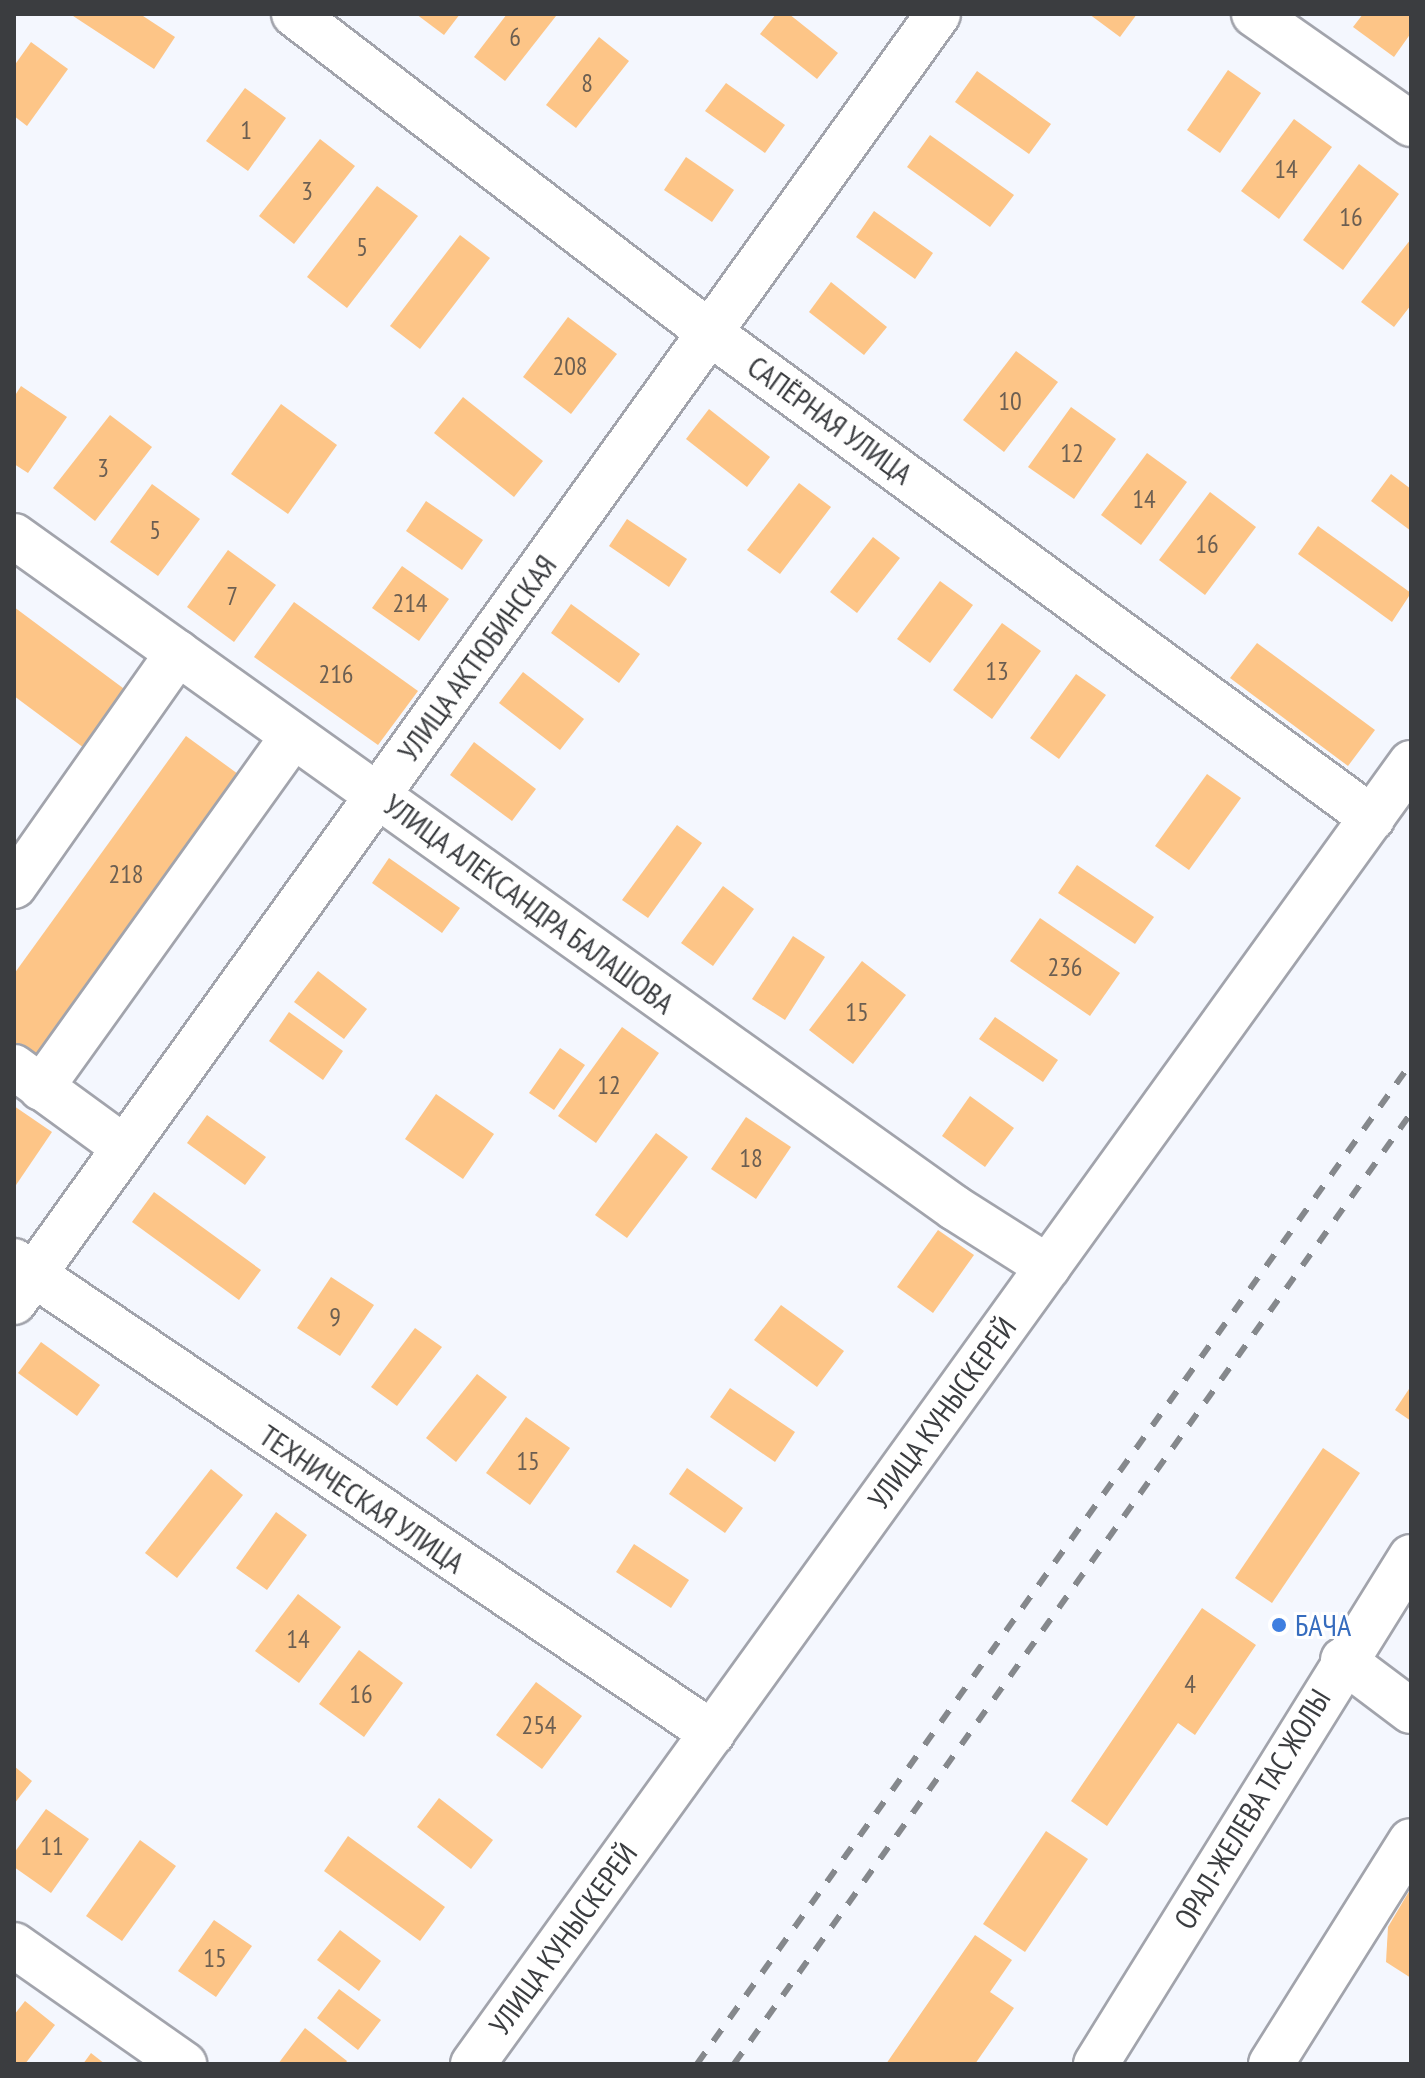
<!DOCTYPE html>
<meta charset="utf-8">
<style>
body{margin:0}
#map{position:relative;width:1425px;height:2078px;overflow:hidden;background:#f4f7fe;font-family:"PT Sans Narrow",sans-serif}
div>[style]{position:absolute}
.building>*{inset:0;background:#fdc587}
.roads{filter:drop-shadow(2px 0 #a2a4ac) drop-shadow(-2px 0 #a2a4ac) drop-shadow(0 2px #a2a4ac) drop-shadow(0 -2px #a2a4ac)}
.minor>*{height:44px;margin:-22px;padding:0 22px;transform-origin:22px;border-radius:22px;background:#fff}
.major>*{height:44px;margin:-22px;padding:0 22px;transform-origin:22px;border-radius:22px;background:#fff}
.rail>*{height:6px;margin-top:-3px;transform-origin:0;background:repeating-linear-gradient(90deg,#85888c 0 14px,transparent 0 28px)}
.dots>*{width:22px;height:22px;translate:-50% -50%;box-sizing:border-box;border:4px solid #fff;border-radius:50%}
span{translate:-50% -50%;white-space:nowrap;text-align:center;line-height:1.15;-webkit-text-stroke:6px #fff;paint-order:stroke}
.number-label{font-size:26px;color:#6c5f52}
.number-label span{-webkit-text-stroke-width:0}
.street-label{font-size:30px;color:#3b3d40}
.shop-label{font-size:30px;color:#366cbe}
.left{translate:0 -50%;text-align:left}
.frame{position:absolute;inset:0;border:16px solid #3b3d40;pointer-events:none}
</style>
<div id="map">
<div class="building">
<i style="clip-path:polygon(70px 14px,140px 14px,175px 37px,154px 69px)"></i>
<i style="clip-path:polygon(416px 14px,460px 14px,444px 35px)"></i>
<i style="clip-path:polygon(507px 14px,556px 16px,505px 81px,474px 57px)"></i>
<i style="clip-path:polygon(776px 14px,789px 14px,838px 53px,817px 79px,760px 34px)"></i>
<i style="clip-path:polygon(1089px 14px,1137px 14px,1120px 37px)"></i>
<i style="clip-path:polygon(1363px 14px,1411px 14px,1411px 33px,1394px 57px,1353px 27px)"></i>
<i style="clip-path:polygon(599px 37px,629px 61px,576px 128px,546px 105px)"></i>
<i style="clip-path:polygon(31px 42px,68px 69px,27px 126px,14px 116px,14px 66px)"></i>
<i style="clip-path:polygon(1228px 70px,1261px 93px,1220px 153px,1187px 130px)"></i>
<i style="clip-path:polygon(977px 71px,1051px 124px,1029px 154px,955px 102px)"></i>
<i style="clip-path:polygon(726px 83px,785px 125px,765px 153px,705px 111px)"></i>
<i style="clip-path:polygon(245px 88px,286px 118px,248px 171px,206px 141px)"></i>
<i style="clip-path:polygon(1294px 119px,1332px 147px,1279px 219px,1241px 191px)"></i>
<i style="clip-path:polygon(930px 135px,1014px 195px,990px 227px,907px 167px)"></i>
<i style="clip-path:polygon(320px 139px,355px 166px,294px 244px,259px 216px)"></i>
<i style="clip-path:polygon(686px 157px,734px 190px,712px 222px,664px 190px)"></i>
<i style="clip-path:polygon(1359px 164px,1399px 194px,1343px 270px,1303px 240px)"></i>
<i style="clip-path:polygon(377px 186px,418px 216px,347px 308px,307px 277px)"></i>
<i style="clip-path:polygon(874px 211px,933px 253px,915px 279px,856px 237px)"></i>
<i style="clip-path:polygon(460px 235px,490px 258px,420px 349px,390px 326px)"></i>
<i style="clip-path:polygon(1411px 239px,1411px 305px,1394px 327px,1361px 302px)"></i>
<i style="clip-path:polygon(831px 282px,887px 327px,864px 355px,809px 312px)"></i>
<i style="clip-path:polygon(568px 317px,617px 354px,571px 414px,523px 377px)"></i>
<i style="clip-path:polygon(1016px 351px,1058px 382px,1004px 452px,963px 420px)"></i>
<i style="clip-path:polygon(21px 386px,67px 417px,28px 473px,14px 464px,14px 397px)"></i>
<i style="clip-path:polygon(463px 397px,543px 461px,514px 497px,434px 433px)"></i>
<i style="clip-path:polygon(281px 404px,337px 445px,288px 514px,231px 474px)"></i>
<i style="clip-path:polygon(1071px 407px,1116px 439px,1074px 499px,1028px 467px)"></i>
<i style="clip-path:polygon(709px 409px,770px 457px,747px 487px,686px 439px)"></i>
<i style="clip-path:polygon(110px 415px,152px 447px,95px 521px,53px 488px)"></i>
<i style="clip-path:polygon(1147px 453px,1187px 482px,1141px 545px,1101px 515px)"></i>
<i style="clip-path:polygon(1391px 474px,1411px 489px,1411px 531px,1371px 501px)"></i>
<i style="clip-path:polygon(799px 483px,831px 507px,780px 574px,747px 550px)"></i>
<i style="clip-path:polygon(152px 484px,200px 519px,158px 576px,110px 542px)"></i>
<i style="clip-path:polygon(1210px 492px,1256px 527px,1205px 595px,1159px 560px)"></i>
<i style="clip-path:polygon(426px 501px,483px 540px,462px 570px,406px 531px)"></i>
<i style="clip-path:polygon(627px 519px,687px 559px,669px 587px,609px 546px)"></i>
<i style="clip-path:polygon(1318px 526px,1411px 593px,1392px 622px,1298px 554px)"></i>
<i style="clip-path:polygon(873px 537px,900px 558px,857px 613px,830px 592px)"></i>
<i style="clip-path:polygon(228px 550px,276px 585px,234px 642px,187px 607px)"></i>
<i style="clip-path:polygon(402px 566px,449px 599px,419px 641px,372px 608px)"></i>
<i style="clip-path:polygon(940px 581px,973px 605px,930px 663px,897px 639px)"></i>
<i style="clip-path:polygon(294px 602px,418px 691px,378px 745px,254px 657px)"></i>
<i style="clip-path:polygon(571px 604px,640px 654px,619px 683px,551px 633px)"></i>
<i style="clip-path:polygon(14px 607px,127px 691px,84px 748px,14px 696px)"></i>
<i style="clip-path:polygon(1002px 623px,1041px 651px,992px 719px,953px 690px)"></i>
<i style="clip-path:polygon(1257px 643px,1375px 730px,1348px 766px,1230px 678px)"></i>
<i style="clip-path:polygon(523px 672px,584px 719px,560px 750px,499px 703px)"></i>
<i style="clip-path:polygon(1076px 674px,1106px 695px,1059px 759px,1030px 738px)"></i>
<i style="clip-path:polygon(186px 736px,238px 774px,34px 1058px,14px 1043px,14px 974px)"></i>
<i style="clip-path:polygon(474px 742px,536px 789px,512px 821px,450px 775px)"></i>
<i style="clip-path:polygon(1207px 774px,1241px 798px,1189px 870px,1155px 846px)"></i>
<i style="clip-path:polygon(677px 825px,702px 843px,648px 918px,622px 900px)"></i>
<i style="clip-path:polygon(389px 858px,460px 908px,442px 933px,372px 883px)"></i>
<i style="clip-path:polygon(1077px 865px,1154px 917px,1135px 944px,1058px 893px)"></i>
<i style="clip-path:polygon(723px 886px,754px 909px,713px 966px,681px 943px)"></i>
<i style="clip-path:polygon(1040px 918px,1120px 973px,1090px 1016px,1010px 961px)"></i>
<i style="clip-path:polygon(793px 936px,825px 957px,785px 1020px,752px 999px)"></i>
<i style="clip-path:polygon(862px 961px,906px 995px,853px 1064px,809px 1030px)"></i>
<i style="clip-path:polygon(318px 971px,367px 1009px,344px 1039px,294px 1002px)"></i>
<i style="clip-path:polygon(289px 1012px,343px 1051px,323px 1080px,269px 1041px)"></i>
<i style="clip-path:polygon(995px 1017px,1058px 1060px,1043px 1082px,979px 1039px)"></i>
<i style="clip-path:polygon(622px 1027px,659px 1053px,596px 1143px,558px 1116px)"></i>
<i style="clip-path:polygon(560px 1048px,585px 1065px,554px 1110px,529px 1093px)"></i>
<i style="clip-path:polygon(436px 1094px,494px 1134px,463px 1179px,405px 1139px)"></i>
<i style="clip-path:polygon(970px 1096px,1014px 1128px,985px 1167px,942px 1136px)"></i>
<i style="clip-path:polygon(14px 1106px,52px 1132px,14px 1188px)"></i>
<i style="clip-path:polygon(207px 1115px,266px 1157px,245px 1185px,187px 1143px)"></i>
<i style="clip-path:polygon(746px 1117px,791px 1147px,756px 1199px,711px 1169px)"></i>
<i style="clip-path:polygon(656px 1133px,688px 1157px,627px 1238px,595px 1215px)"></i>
<i style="clip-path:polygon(154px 1192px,261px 1270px,239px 1300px,132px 1222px)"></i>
<i style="clip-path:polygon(938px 1230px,974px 1255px,933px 1313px,897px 1287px)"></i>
<i style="clip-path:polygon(331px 1277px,374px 1305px,340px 1356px,297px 1328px)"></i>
<i style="clip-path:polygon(781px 1305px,844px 1351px,817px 1387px,754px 1340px)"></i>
<i style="clip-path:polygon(415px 1328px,442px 1347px,397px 1406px,371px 1387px)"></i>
<i style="clip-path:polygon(41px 1342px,100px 1385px,77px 1416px,18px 1373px)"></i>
<i style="clip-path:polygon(477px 1374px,507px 1397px,456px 1462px,426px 1438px)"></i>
<i style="clip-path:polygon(1411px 1386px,1411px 1421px,1395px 1410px)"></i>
<i style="clip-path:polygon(730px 1388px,795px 1432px,775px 1462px,710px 1417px)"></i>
<i style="clip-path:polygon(526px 1417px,570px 1448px,530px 1505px,486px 1473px)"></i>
<i style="clip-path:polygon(1323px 1448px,1360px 1473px,1272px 1603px,1235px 1578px)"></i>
<i style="clip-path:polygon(687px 1468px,743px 1508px,725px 1533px,669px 1494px)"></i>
<i style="clip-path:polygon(211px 1469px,243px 1495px,177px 1578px,145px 1553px)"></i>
<i style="clip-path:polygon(276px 1512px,307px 1535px,267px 1590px,236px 1568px)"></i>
<i style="clip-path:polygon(634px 1544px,689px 1580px,671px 1608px,616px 1572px)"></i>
<i style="clip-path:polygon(298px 1594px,341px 1627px,299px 1683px,255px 1651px)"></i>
<i style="clip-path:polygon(1202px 1608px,1256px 1645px,1195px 1735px,1178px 1723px,1107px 1826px,1071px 1801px)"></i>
<i style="clip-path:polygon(359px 1650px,403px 1683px,364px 1737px,319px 1704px)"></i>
<i style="clip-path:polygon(536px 1682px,582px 1716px,542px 1769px,496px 1735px)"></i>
<i style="clip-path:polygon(14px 1766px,32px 1781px,14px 1804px)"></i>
<i style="clip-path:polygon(439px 1798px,493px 1840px,471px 1869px,417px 1827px)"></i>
<i style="clip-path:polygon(46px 1809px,89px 1839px,51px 1893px,14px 1867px,14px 1853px)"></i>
<i style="clip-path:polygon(1046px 1831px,1088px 1859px,1025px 1952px,983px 1924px)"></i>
<i style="clip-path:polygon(348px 1836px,445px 1907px,420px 1941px,324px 1871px)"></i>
<i style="clip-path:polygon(140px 1840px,176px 1866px,122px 1941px,86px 1916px)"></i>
<i style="clip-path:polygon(1411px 1888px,1411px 1978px,1386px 1962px,1388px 1927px)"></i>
<i style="clip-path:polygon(214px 1920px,252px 1946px,216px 1997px,178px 1971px)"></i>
<i style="clip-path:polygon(340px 1930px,381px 1961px,359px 1991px,317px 1960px)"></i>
<i style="clip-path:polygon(975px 1935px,1012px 1960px,990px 1992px,1014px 2008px,975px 2064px,886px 2064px)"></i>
<i style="clip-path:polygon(339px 1989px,381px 2020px,358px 2050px,317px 2018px)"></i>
<i style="clip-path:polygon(25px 2001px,55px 2025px,25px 2064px,14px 2064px,14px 2015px)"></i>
<i style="clip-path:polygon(305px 2028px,347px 2061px,345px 2064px,278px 2064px)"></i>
<i style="clip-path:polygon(91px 2053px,105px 2064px,83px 2064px)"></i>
</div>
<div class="roads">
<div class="minor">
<i style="left:294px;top:14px;width:524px;rotate:37.48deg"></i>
<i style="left:710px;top:333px;width:821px;rotate:36.23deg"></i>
<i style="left:1254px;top:14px;width:192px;rotate:35deg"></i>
<i style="left:14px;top:536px;width:1156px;rotate:35.53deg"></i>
<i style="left:955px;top:1208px;width:110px;rotate:32.4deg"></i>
<i style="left:14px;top:886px;width:285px;rotate:-54.9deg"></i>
<i style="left:14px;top:1067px;width:137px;rotate:36.1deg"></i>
<i style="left:41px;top:1088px;width:433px;rotate:-54.4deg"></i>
<i style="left:14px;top:1261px;width:843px;rotate:34.07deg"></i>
<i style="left:14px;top:1302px;width:1585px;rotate:-54.34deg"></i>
<i style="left:1343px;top:1660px;width:85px;rotate:36.9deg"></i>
<i style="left:14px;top:1945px;width:208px;rotate:35deg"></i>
<i style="left:473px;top:2064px;width:1604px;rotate:-54.21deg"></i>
<i style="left:1271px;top:2064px;width:263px;rotate:-57.9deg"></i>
</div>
<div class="major">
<i style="left:1096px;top:2064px;width:597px;rotate:-58.15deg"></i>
</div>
</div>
<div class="rail">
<i style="left:697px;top:2064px;width:1230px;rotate:-54.5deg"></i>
<i style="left:734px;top:2064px;width:1167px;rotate:-54.55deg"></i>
</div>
<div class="dots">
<i style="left:1279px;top:1625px;background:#3f7fe0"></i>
</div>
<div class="number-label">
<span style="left:515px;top:37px">6</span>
<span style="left:587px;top:83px">8</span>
<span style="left:246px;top:130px">1</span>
<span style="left:1286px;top:169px">14</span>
<span style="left:307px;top:191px">3</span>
<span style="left:1351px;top:217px">16</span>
<span style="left:362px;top:247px">5</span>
<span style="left:570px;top:366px">208</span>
<span style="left:1010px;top:401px">10</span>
<span style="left:1072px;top:453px">12</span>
<span style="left:103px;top:468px">3</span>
<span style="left:1144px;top:499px">14</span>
<span style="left:155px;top:530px">5</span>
<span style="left:1207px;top:544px">16</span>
<span style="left:232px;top:596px">7</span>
<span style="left:410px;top:603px">214</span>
<span style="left:997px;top:671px">13</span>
<span style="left:336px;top:674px">216</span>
<span style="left:126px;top:874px">218</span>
<span style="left:1065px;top:967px">236</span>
<span style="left:857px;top:1012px">15</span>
<span style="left:609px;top:1085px">12</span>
<span style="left:751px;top:1158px">18</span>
<span style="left:335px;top:1317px">9</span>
<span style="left:528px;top:1461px">15</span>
<span style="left:298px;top:1639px">14</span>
<span style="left:1190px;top:1684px">4</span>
<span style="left:361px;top:1694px">16</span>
<span style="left:539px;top:1725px">254</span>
<span style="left:52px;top:1846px">11</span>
<span style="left:215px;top:1958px">15</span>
</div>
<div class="street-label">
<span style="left:830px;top:420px;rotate:36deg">САПЁРНАЯ УЛИЦА</span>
<span style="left:477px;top:658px;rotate:-54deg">УЛИЦА АКТЮБИНСКАЯ</span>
<span style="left:529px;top:904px;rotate:36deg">УЛИЦА АЛЕКСАНДРА БАЛАШОВА</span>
<span style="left:942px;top:1413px;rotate:-54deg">УЛИЦА КУНЫСКЕРЕЙ</span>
<span style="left:362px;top:1499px;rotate:34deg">ТЕХНИЧЕСКАЯ УЛИЦА</span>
<span style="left:1252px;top:1809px;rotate:-59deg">ОРАЛ-ЖЕЛЕВА ТАС ЖОЛЫ</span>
<span style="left:563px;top:1939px;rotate:-54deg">УЛИЦА КУНЫСКЕРЕЙ</span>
</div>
<div class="shop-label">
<span class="left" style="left:1295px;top:1625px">БАЧА</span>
</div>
<div class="frame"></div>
</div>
